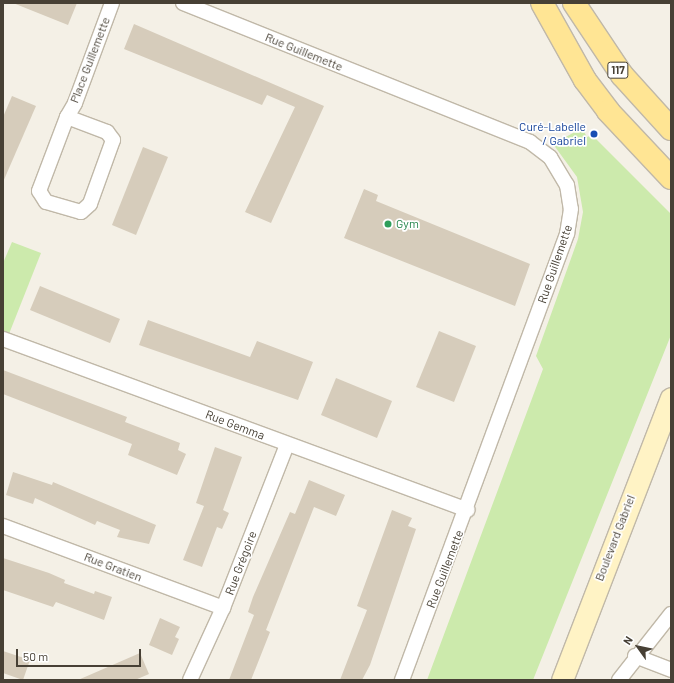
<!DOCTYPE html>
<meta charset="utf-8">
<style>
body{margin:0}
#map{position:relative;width:674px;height:683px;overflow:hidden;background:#f4f0e6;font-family:Barlow,sans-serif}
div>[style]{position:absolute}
.green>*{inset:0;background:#cceaac}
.building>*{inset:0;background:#d6ccbb}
.roads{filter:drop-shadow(1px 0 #c0b8a8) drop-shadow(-1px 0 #c0b8a8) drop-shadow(0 1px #c0b8a8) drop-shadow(0 -1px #c0b8a8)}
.street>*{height:14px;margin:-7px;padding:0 7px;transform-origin:7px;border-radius:7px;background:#fff}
.secondary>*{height:21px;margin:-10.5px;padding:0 10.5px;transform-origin:10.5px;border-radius:10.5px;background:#fff3c5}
.primary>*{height:22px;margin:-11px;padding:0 11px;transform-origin:11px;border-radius:11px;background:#ffe594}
.dots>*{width:11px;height:11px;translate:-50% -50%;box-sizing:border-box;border:2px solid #fff;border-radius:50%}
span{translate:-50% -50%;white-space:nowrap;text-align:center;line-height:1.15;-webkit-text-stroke:3.5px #fff;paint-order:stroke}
.shield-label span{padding:1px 3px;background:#fff;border:1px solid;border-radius:3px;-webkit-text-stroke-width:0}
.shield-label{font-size:11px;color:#474035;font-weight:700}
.street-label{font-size:12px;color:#474035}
.transit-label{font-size:12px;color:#164399}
.right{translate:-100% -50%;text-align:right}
.leisure-label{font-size:12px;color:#27864d}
.left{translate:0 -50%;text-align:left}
.frame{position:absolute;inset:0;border:4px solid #474035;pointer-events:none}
.north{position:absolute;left:618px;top:627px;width:40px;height:40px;-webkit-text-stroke:3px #fff;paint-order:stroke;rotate:303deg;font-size:11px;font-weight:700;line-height:16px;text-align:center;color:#474035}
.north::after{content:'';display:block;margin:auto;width:14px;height:18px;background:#474035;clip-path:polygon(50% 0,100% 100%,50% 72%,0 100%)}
.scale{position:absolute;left:16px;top:649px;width:125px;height:18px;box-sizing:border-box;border:2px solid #474035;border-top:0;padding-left:5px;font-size:12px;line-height:14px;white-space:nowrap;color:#474035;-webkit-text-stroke:3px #fff;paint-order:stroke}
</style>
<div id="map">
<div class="green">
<i style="clip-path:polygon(582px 128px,587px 137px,592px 135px,671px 214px,671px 335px,533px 680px,427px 680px,543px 369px,536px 356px,578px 239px,583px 212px,577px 177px,553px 144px)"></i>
<i style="clip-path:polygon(12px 242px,41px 253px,7px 339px,3px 338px,3px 263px)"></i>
</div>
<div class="building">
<i style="clip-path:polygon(13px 3px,77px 3px,68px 25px)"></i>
<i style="clip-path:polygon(134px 24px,324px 106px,271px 223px,245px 212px,295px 107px,267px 95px,262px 105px,124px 49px)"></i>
<i style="clip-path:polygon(12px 96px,36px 106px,3px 182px,3px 117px)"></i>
<i style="clip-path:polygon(143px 147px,168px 157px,136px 235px,112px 225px)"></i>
<i style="clip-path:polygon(364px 189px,378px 195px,376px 201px,530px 264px,515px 306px,344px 238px)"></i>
<i style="clip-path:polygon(40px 286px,120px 319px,110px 343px,30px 310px)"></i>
<i style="clip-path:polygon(148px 320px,250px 357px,257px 341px,313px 362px,298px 400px,139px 345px)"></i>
<i style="clip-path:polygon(439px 331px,476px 346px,454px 402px,416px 387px)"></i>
<i style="clip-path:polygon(3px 370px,127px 417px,125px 422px,180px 443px,178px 450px,186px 454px,177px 475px,128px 455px,132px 444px,3px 394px)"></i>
<i style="clip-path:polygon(336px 378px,392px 401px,377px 438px,321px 415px)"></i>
<i style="clip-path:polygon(215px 447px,242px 457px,223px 510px,229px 513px,222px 529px,217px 527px,202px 567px,183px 560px,204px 506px,196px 503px)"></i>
<i style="clip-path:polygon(13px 472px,52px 485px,53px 482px,156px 525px,149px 544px,117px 537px,120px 530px,97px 521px,95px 525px,35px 498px,33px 504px,6px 495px)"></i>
<i style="clip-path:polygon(309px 480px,345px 495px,336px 516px,314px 507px,266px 630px,270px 632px,251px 680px,229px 680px,254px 615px,248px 612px,253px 597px,290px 512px,295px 514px)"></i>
<i style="clip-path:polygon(392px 510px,412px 518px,408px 526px,416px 529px,370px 665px,362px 680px,340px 680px,367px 610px,357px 606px)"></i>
<i style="clip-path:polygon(3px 558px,49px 573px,65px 580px,64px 583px,94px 594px,95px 591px,112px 597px,104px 620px,56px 602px,53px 607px,3px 590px)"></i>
<i style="clip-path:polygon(160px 618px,180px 627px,175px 637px,179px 639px,172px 655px,149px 645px)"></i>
<i style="clip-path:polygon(3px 651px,30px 660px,23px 680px,3px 673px)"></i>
<i style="clip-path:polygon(140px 653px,149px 674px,135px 680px,78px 680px)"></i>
</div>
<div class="roads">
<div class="street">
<i style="left:183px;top:3px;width:374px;rotate:21.8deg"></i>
<i style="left:530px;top:142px;width:25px;rotate:37deg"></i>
<i style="left:550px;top:157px;width:33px;rotate:59deg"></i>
<i style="left:567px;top:185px;width:24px;rotate:81deg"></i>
<i style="left:571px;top:209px;width:25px;rotate:99deg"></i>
<i style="left:567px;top:234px;width:476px;rotate:110.3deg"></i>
<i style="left:67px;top:117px;width:43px;rotate:20.6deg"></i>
<i style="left:107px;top:132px;width:10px;rotate:53deg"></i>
<i style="left:113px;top:140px;width:68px;rotate:109.8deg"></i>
<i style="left:90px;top:204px;width:12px;rotate:138deg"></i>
<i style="left:81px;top:212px;width:36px;rotate:-164deg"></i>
<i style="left:46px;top:202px;width:13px;rotate:-122deg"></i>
<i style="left:39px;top:191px;width:79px;rotate:-69.3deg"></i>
<i style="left:67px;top:117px;width:16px;rotate:-60deg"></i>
<i style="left:75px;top:103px;width:107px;rotate:-69.7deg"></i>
<i style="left:3px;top:339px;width:495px;rotate:20.2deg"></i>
<i style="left:3px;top:526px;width:235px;rotate:20.4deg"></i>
<i style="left:635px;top:656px;width:39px;rotate:21deg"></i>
<i style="left:190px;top:680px;width:79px;rotate:-65.4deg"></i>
<i style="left:223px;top:608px;width:175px;rotate:-68.6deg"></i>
<i style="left:619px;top:680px;width:84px;rotate:-51.8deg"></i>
</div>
<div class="secondary">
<i style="left:562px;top:680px;width:302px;rotate:-68.9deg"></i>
</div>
<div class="primary">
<i style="left:542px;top:3px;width:88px;rotate:60.8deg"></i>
<i style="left:585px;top:80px;width:39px;rotate:53deg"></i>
<i style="left:608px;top:111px;width:92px;rotate:46.8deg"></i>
<i style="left:574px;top:3px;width:87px;rotate:56.3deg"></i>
<i style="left:622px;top:75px;width:73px;rotate:47.8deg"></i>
</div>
</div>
<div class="dots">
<i style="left:594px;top:134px;background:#1a4fb4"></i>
<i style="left:388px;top:224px;background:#2e9e5b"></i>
</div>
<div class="shield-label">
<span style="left:618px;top:70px">117</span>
</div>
<div class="street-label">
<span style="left:304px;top:52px;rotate:22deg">Rue Guillemette</span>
<span style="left:90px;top:60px;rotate:-69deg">Place Guillemette</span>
<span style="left:555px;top:264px;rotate:-71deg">Rue Guillemette</span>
<span style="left:235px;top:425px;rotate:21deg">Rue Gemma</span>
<span style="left:615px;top:538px;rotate:-69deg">Boulevard Gabriel</span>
<span style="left:241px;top:563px;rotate:-69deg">Rue Grégoire</span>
<span style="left:113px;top:567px;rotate:21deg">Rue Gratien</span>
<span style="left:445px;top:569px;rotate:-69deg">Rue Guillemette</span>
</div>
<div class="transit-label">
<span class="right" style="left:586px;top:134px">Curé-Labelle<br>/ Gabriel</span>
</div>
<div class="leisure-label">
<span class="left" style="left:396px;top:224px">Gym</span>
</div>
<div class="frame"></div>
<div class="north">N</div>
<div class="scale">50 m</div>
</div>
